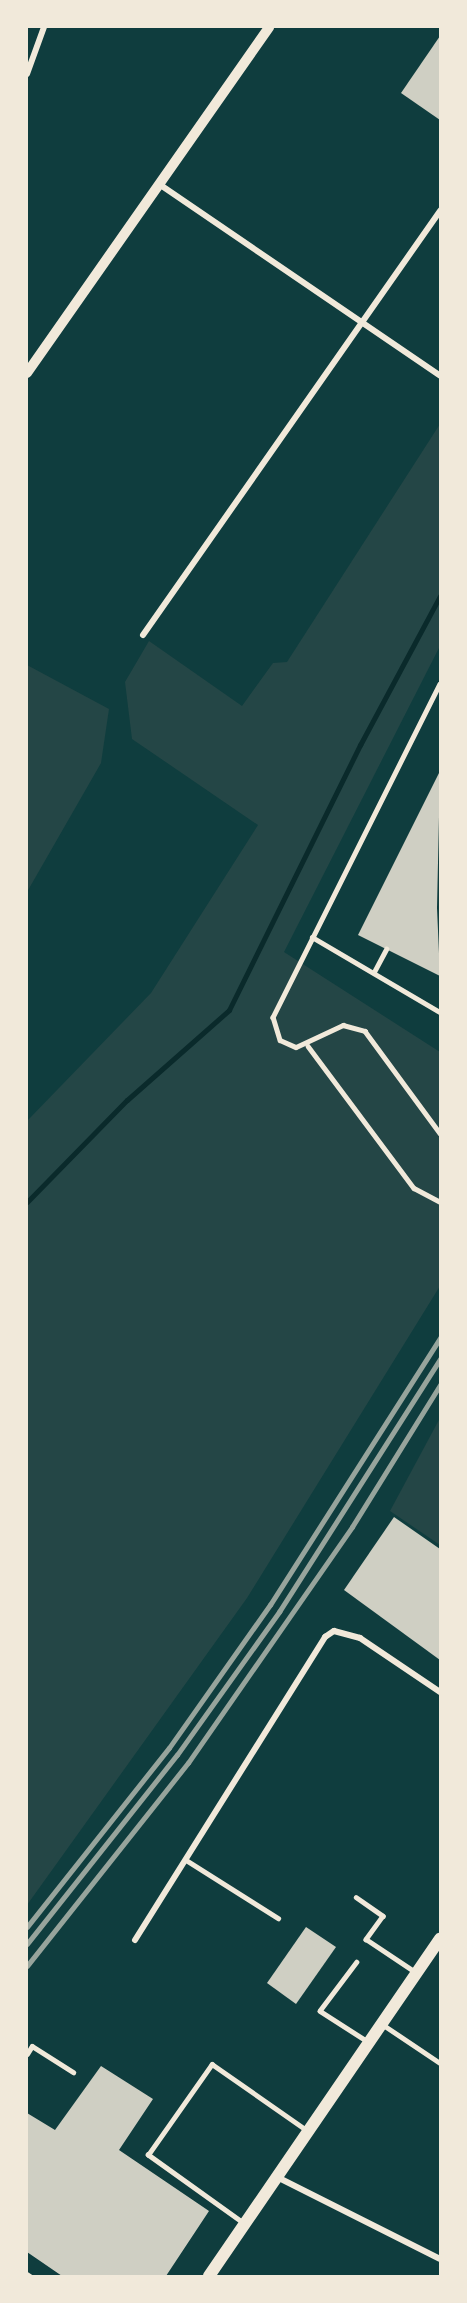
<!DOCTYPE html>
<style>
body{margin:0}
#map{position:relative;width:467px;height:2303px;overflow:hidden;background:#0f3d3e;font-family:"Alegreya Sans",sans-serif}
div>[style]{position:absolute}
.green>*{inset:0;background:#244646}
.stream>*{height:5px;margin:-2.5px;padding:0 2.5px;transform-origin:2.5px;border-radius:2.5px;background:#0a2a2b}
.building>*{inset:0;background:#cfcfc3}
.service>*{height:4.5px;margin:-2.25px;padding:0 2.25px;transform-origin:2.25px;border-radius:2.25px;background:#f1e9da}
.minor>*{height:6px;margin:-3px;padding:0 3px;transform-origin:3px;border-radius:3px;background:#f1e9da}
.tertiary>*{height:10px;margin:-5px;padding:0 5px;transform-origin:5px;border-radius:5px;background:#f1e9da}
.secondary>*{height:12px;margin:-6px;padding:0 6px;transform-origin:6px;border-radius:6px;background:#f1e9da}
.rail>*{height:4.5px;margin:-2.25px;padding:0 2.25px;transform-origin:2.25px;border-radius:2.25px;background:#97a49c}
span{translate:-50% -50%;white-space:nowrap;text-align:center;line-height:1.15;-webkit-text-stroke:6px #f1e9da;paint-order:stroke}
.frame{position:absolute;inset:0;border:28px solid #f1e9da;pointer-events:none}
</style>
<div id="map">
<div class="green">
<i style="clip-path:polygon(440px 424px,440px 646px,284px 952px,440px 1052px,440px 1286px,247px 1598px,27px 1905px,27px 1121px,151px 993px,258px 825px,132px 739px,125px 682px,149px 641px,242px 706px,273px 663px,287px 662px)"></i>
<i style="clip-path:polygon(27px 665px,109px 709px,101px 763px,27px 892px)"></i>
<i style="clip-path:polygon(440px 1418px,440px 1545px,390px 1511px)"></i>
</div>
<div class="stream">
<i style="left:27px;top:1202px;width:143px;rotate:-45.6deg"></i>
<i style="left:127px;top:1100px;width:136px;rotate:-41.4deg"></i>
<i style="left:229px;top:1010px;width:296px;rotate:-63.7deg"></i>
<i style="left:360px;top:745px;width:169px;rotate:-61.8deg"></i>
</div>
<div class="building">
<i style="clip-path:polygon(440px 36px,440px 120px,401px 93px)"></i>
<i style="clip-path:polygon(440px 771px,437px 908px,440px 976px,358px 935px)"></i>
<i style="clip-path:polygon(394px 1517px,440px 1549px,440px 1660px,344px 1590px)"></i>
<i style="clip-path:polygon(306px 1927px,336px 1947px,296px 2004px,267px 1983px)"></i>
<i style="clip-path:polygon(101px 2066px,153px 2099px,119px 2150px,209px 2211px,166px 2276px,62px 2276px,27px 2252px,27px 2113px,55px 2130px)"></i>
</div>
<div class="service">
<i style="left:440px;top:684px;width:373px;rotate:116.6deg"></i>
<i style="left:273px;top:1017px;width:24px;rotate:73deg"></i>
<i style="left:280px;top:1040px;width:17px;rotate:24deg"></i>
<i style="left:296px;top:1047px;width:52px;rotate:-25.1deg"></i>
<i style="left:343px;top:1025px;width:23px;rotate:15deg"></i>
<i style="left:365px;top:1031px;width:127px;rotate:53.7deg"></i>
<i style="left:312px;top:937px;width:148px;rotate:30.4deg"></i>
<i style="left:374px;top:972px;width:26px;rotate:-62deg"></i>
<i style="left:308px;top:1046px;width:177px;rotate:53.3deg"></i>
<i style="left:414px;top:1188px;width:30px;rotate:28deg"></i>
<i style="left:186px;top:1860px;width:109px;rotate:32.2deg"></i>
<i style="left:356px;top:1897px;width:33px;rotate:35deg"></i>
<i style="left:383px;top:1916px;width:29px;rotate:126deg"></i>
<i style="left:366px;top:1939px;width:61px;rotate:33.7deg"></i>
<i style="left:357px;top:1962px;width:61px;rotate:127.1deg"></i>
<i style="left:320px;top:2011px;width:56px;rotate:32.6deg"></i>
<i style="left:382px;top:2024px;width:70px;rotate:33.9deg"></i>
<i style="left:27px;top:2054px;width:9px;rotate:-58deg"></i>
<i style="left:32px;top:2046px;width:49px;rotate:32.4deg"></i>
<i style="left:243px;top:2223px;width:117px;rotate:-144.4deg"></i>
<i style="left:148px;top:2155px;width:111px;rotate:-54.9deg"></i>
<i style="left:212px;top:2064px;width:117px;rotate:34.9deg"></i>
<i style="left:27px;top:2274px;width:4px;rotate:34deg"></i>
</div>
<div class="minor">
<i style="left:27px;top:74px;width:50px;rotate:-70.1deg"></i>
<i style="left:159px;top:184px;width:340px;rotate:34.3deg"></i>
<i style="left:143px;top:635px;width:518px;rotate:-54.99deg"></i>
<i style="left:135px;top:1940px;width:358px;rotate:-57.9deg"></i>
<i style="left:325px;top:1637px;width:11px;rotate:-34deg"></i>
<i style="left:334px;top:1631px;width:27px;rotate:15deg"></i>
<i style="left:360px;top:1638px;width:97px;rotate:34deg"></i>
<i style="left:277px;top:2177px;width:182px;rotate:26.7deg"></i>
</div>
<div class="tertiary">
<i style="left:27px;top:373px;width:422px;rotate:-55deg"></i>
</div>
<div class="secondary">
<i style="left:209px;top:2276px;width:409px;rotate:-55.6deg"></i>
</div>
<div class="rail">
<i style="left:27px;top:1927px;width:228px;rotate:-51.6deg"></i>
<i style="left:169px;top:1748px;width:175px;rotate:-54.8deg"></i>
<i style="left:270px;top:1605px;width:317px;rotate:-57.5deg"></i>
<i style="left:27px;top:1944px;width:241px;rotate:-51.6deg"></i>
<i style="left:177px;top:1755px;width:176px;rotate:-54.5deg"></i>
<i style="left:279px;top:1612px;width:300px;rotate:-57.5deg"></i>
<i style="left:27px;top:1966px;width:259px;rotate:-51.6deg"></i>
<i style="left:188px;top:1763px;width:287px;rotate:-55.2deg"></i>
<i style="left:352px;top:1527px;width:167px;rotate:-58.2deg"></i>
</div>
<div class="frame"></div>
</div>
